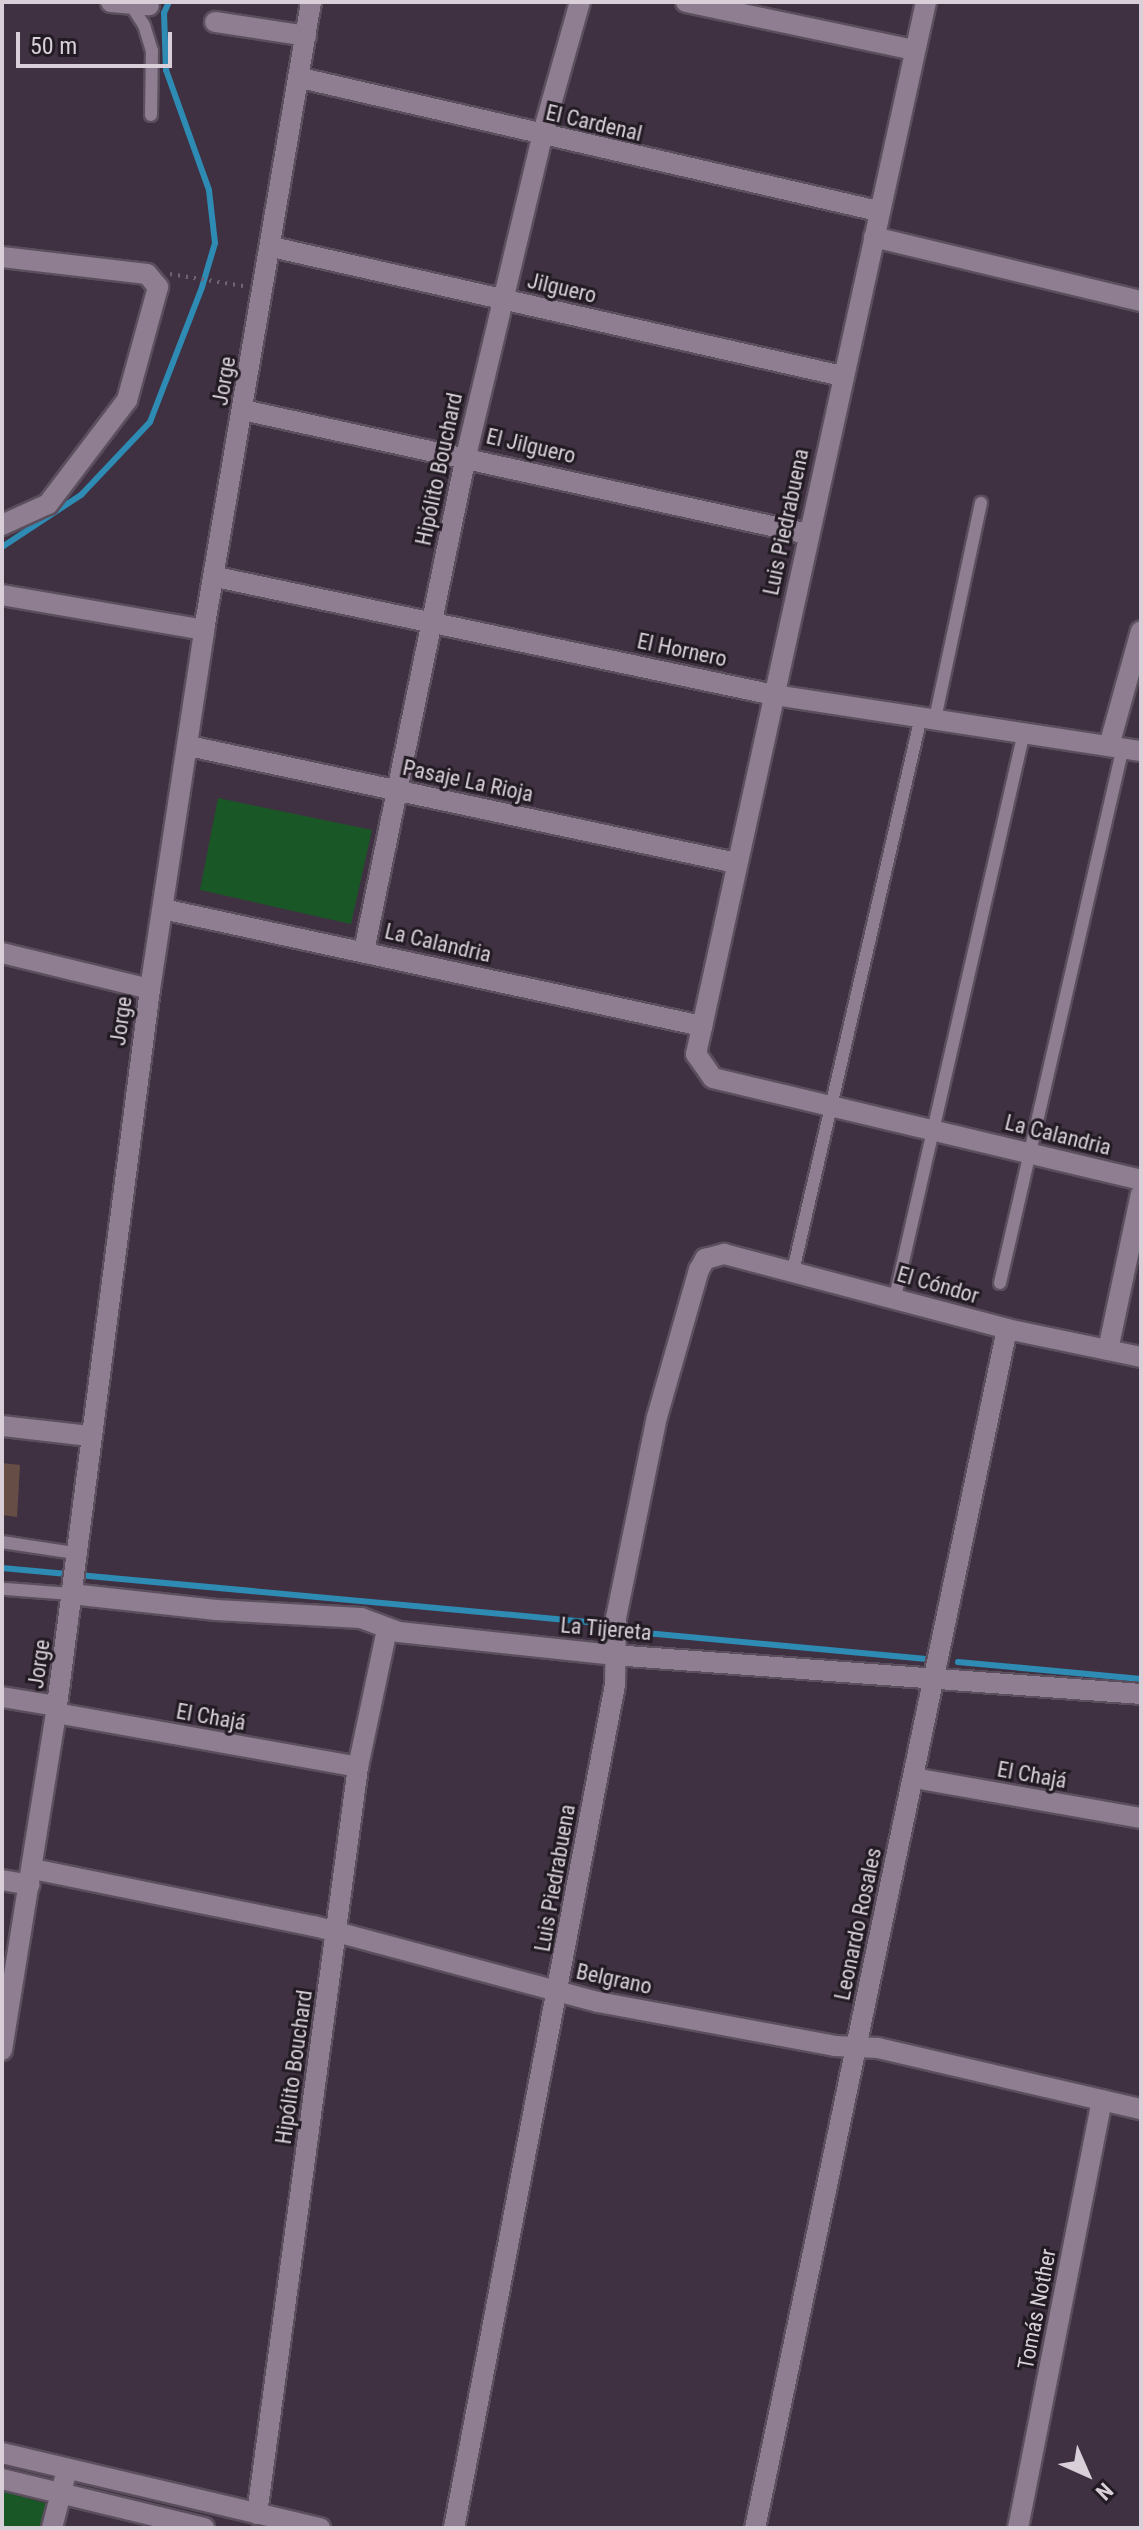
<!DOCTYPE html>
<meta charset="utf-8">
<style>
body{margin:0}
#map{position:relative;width:1143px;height:2530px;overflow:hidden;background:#3f3141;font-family:"Roboto Condensed",sans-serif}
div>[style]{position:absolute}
.green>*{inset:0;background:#1a5727}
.stream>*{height:6px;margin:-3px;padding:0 3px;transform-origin:3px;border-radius:3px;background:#2e8bb3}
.building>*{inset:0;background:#664e46}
.path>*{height:4px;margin-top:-2px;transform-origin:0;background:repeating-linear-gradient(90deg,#706472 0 2px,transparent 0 8px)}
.roads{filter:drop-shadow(2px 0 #5b4f5d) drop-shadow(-2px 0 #5b4f5d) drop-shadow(0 2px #5b4f5d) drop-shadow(0 -2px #5b4f5d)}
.lane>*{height:12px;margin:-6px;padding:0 6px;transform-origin:6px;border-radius:6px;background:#8f7d91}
.street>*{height:20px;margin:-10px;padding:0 10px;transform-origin:10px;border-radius:10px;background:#8f7d91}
.secondary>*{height:20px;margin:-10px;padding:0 10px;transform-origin:10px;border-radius:10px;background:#8f7d91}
span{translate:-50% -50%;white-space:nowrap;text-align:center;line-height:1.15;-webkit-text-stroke:6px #221b23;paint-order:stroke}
.street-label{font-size:22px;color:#d8cfd9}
.frame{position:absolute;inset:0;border:4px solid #d8cfd9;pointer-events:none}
.north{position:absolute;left:1047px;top:2434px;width:80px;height:80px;-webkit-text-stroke:6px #221b23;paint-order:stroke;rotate:135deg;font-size:22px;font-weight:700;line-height:32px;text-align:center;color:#d8cfd9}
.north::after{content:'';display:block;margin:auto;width:28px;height:36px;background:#d8cfd9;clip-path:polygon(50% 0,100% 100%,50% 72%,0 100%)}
.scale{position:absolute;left:16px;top:32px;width:156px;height:36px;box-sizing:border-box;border:4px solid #d8cfd9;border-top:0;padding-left:10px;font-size:24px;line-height:28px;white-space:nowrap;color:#d8cfd9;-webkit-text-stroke:6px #221b23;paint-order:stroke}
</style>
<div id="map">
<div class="green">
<i style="clip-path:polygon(218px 798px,372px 830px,351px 924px,200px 890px)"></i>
<i style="clip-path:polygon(2px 2491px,48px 2504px,42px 2528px,2px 2528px)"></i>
</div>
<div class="stream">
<i style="left:2px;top:547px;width:95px;rotate:-33.4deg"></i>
<i style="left:81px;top:495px;width:100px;rotate:-46.6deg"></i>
<i style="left:150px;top:422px;width:145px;rotate:-68.9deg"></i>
<i style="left:202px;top:287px;width:46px;rotate:-73.5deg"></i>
<i style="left:215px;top:243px;width:53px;rotate:-96.5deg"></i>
<i style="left:209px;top:190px;width:127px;rotate:-109.7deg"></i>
<i style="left:166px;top:70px;width:57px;rotate:-92deg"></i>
<i style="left:164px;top:13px;width:12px;rotate:-66deg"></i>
<i style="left:2px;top:1568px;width:588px;rotate:5.26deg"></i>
<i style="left:635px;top:1632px;width:290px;rotate:5.3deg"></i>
<i style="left:958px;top:1662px;width:184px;rotate:5.3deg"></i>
</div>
<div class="building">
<i style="clip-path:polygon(2px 1463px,20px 1465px,17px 1517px,2px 1515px)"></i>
</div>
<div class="path">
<i style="left:170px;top:274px;width:74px;rotate:9.3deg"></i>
</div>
<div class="roads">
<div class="lane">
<i style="left:129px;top:2px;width:27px;rotate:57deg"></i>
<i style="left:144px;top:25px;width:27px;rotate:73deg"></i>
<i style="left:152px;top:51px;width:64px;rotate:90.9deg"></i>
<i style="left:935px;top:719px;width:221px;rotate:-78deg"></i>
<i style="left:793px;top:1271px;width:569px;rotate:-76.99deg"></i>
<i style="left:1000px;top:1283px;width:550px;rotate:-77.08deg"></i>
<i style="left:895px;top:1297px;width:580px;rotate:-77.14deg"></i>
<i style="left:2px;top:1542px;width:74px;rotate:8.6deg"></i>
<i style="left:6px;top:1589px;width:65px;rotate:4.4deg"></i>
</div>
<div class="street">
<i style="left:111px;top:2px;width:38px;rotate:5deg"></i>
<i style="left:686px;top:2px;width:233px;rotate:11.9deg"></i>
<i style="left:926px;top:2px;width:1077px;rotate:102.33deg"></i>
<i style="left:696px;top:1054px;width:29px;rotate:55deg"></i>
<i style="left:713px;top:1078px;width:440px;rotate:13.4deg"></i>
<i style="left:215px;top:22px;width:92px;rotate:8.7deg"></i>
<i style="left:301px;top:78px;width:592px;rotate:12.98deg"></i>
<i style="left:874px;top:237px;width:275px;rotate:13.5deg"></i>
<i style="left:272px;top:247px;width:584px;rotate:12.75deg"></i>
<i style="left:2px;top:257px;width:146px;rotate:6.7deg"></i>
<i style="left:147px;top:274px;width:17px;rotate:50deg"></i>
<i style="left:158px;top:287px;width:117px;rotate:105.3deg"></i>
<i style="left:127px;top:400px;width:131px;rotate:127.2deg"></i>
<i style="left:48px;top:504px;width:51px;rotate:155.5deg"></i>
<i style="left:243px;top:410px;width:578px;rotate:12.38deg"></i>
<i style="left:216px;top:577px;width:570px;rotate:11.94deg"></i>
<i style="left:774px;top:695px;width:371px;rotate:8.7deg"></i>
<i style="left:2px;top:595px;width:205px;rotate:9.8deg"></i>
<i style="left:189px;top:746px;width:559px;rotate:12.07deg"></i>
<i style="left:1109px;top:746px;width:119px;rotate:-74.5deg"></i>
<i style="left:163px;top:909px;width:552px;rotate:12.25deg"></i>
<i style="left:364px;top:951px;width:505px;rotate:-78.36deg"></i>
<i style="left:466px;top:456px;width:329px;rotate:-76.6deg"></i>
<i style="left:542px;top:136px;width:139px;rotate:-74.2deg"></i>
<i style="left:2px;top:953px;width:152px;rotate:13.7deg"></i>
<i style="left:1108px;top:1350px;width:159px;rotate:-78.1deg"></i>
<i style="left:2px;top:1426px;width:89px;rotate:6.5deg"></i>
<i style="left:71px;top:1594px;width:146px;rotate:6.3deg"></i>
<i style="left:216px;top:1610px;width:145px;rotate:3.2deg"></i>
<i style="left:361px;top:1618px;width:40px;rotate:20.2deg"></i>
<i style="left:399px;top:1632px;width:215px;rotate:6.1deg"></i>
<i style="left:613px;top:1655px;width:529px;rotate:4.22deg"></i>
<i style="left:2px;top:1697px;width:56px;rotate:9.3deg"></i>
<i style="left:56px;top:1713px;width:307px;rotate:10.1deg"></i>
<i style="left:914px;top:1778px;width:230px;rotate:10deg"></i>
<i style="left:33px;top:1869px;width:287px;rotate:11.5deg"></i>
<i style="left:314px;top:1926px;width:294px;rotate:15deg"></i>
<i style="left:598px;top:2002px;width:241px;rotate:10.5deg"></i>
<i style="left:835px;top:2046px;width:43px;rotate:2.7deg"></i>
<i style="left:878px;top:2048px;width:270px;rotate:13.1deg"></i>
<i style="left:2px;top:1880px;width:28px;rotate:10deg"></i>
<i style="left:2px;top:2050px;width:341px;rotate:-80.9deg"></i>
<i style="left:56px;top:1713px;width:730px;rotate:-82.6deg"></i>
<i style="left:150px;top:989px;width:363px;rotate:-81.4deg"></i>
<i style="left:204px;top:630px;width:637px;rotate:-80.33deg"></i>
<i style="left:257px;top:2514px;width:754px;rotate:-82.3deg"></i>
<i style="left:358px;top:1767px;width:141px;rotate:-78.1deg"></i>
<i style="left:52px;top:2528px;width:61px;rotate:-75.7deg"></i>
<i style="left:454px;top:2528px;width:858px;rotate:-79.19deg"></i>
<i style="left:615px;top:1685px;width:67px;rotate:-89.1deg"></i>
<i style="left:616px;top:1618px;width:205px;rotate:-78.5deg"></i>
<i style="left:657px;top:1417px;width:153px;rotate:-74.1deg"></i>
<i style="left:699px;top:1270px;width:13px;rotate:-61deg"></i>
<i style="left:705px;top:1259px;width:20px;rotate:-15deg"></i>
<i style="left:724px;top:1254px;width:293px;rotate:14.8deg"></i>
<i style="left:1007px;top:1329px;width:137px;rotate:11.8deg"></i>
<i style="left:755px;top:2528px;width:1225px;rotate:-78.13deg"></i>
<i style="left:1018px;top:2528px;width:436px;rotate:-78.9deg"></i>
</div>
<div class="secondary">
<i style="left:2px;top:2453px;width:327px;rotate:13.3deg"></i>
<i style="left:2px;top:2479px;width:208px;rotate:13.6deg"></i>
</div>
</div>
<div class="street-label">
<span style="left:594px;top:123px;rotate:13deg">El Cardenal</span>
<span style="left:562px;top:288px;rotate:13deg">Jilguero</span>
<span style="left:224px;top:381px;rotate:-80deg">Jorge</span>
<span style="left:531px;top:446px;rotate:13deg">El Jilguero</span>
<span style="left:439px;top:469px;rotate:-78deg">Hipólito Bouchard</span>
<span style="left:786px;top:522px;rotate:-78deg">Luis Piedrabuena</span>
<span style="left:682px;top:650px;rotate:12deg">El Hornero</span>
<span style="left:468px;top:781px;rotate:12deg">Pasaje La Rioja</span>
<span style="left:438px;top:943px;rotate:13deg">La Calandria</span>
<span style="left:121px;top:1021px;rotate:-82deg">Jorge</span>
<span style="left:1058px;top:1135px;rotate:14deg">La Calandria</span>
<span style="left:938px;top:1285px;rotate:16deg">El Cóndor</span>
<span style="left:606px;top:1629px;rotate:5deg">La Tijereta</span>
<span style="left:39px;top:1664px;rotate:-82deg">Jorge</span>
<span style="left:211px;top:1717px;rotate:10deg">El Chajá</span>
<span style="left:1032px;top:1775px;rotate:10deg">El Chajá</span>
<span style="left:555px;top:1878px;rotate:-80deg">Luis Piedrabuena</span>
<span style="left:858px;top:1924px;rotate:-78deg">Leonardo Rosales</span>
<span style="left:614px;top:1979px;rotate:12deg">Belgrano</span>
<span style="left:294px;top:2067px;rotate:-82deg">Hipólito Bouchard</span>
<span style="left:1037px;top:2309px;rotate:-79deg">Tomás Nother</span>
</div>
<div class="frame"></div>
<div class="north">N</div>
<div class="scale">50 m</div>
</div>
